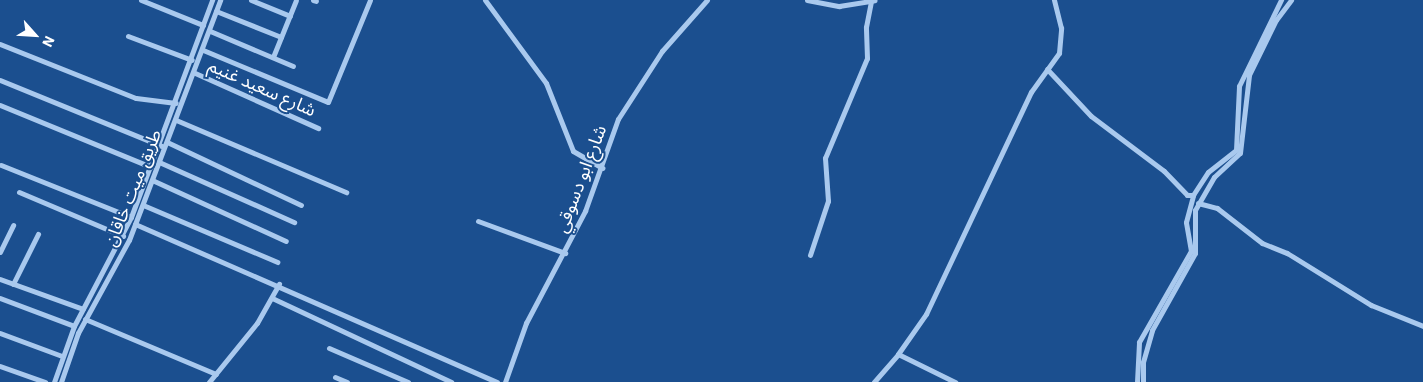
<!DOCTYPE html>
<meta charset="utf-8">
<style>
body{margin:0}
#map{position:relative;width:1423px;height:382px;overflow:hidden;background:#1b4f8f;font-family:"IBM Plex Sans","Noto Sans Arabic",sans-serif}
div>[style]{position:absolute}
.street>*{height:5px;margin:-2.5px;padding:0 2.5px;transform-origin:2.5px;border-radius:2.5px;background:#a9c9ee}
span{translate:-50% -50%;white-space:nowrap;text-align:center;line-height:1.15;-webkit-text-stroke:4px #1b4f8f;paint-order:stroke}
.street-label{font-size:18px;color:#fff}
.north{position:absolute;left:10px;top:10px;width:50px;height:50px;-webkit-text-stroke:4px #1b4f8f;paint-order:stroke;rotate:116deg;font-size:14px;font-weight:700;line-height:20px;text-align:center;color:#fff}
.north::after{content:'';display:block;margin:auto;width:18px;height:22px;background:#fff;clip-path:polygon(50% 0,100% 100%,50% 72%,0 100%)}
</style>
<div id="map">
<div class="street">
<i style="left:141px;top:0;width:67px;rotate:22deg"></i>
<i style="left:251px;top:0;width:42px;rotate:22.3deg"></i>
<i style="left:313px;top:0;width:3px;rotate:18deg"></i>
<i style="left:485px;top:0;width:103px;rotate:53.7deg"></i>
<i style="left:546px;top:83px;width:73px;rotate:68.3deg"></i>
<i style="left:573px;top:151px;width:34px;rotate:30deg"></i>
<i style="left:807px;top:0;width:33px;rotate:11deg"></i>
<i style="left:839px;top:6px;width:36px;rotate:-9deg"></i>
<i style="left:216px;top:11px;width:70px;rotate:21.8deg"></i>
<i style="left:210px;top:31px;width:90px;rotate:22.9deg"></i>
<i style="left:128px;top:36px;width:68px;rotate:20.6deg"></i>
<i style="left:0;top:44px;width:146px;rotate:21.7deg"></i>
<i style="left:136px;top:98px;width:40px;rotate:7.1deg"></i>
<i style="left:203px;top:50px;width:135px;rotate:22.6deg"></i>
<i style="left:328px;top:102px;width:110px;rotate:-67.6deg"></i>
<i style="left:273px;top:57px;width:61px;rotate:-68deg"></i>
<i style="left:1047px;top:69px;width:64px;rotate:46.9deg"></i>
<i style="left:1091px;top:116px;width:91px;rotate:37deg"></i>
<i style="left:1164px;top:171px;width:33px;rotate:46deg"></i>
<i style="left:1187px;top:195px;width:6px"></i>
<i style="left:195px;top:73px;width:135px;rotate:24.1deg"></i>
<i style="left:0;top:80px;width:175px;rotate:22.2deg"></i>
<i style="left:0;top:105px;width:163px;rotate:22.3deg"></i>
<i style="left:176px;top:120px;width:185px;rotate:23deg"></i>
<i style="left:167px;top:142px;width:148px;rotate:25.2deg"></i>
<i style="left:159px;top:162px;width:148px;rotate:24deg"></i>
<i style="left:1px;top:165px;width:140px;rotate:21.8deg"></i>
<i style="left:152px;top:180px;width:147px;rotate:24.5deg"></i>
<i style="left:19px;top:192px;width:113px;rotate:22.9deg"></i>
<i style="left:1198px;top:203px;width:20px;rotate:15deg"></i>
<i style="left:1217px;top:208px;width:57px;rotate:37.9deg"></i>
<i style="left:1262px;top:243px;width:27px;rotate:22deg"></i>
<i style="left:1287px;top:253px;width:99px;rotate:31.8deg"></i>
<i style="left:1371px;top:305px;width:56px;rotate:22deg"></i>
<i style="left:143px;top:205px;width:146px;rotate:23deg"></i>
<i style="left:478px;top:221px;width:93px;rotate:20.2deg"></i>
<i style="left:135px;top:224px;width:395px;rotate:23.6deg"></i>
<i style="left:0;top:252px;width:30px;rotate:-64deg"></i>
<i style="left:810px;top:255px;width:57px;rotate:-71.6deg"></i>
<i style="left:828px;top:201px;width:43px;rotate:-94deg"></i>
<i style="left:825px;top:158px;width:108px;rotate:-67.2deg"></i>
<i style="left:867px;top:58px;width:31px;rotate:-92deg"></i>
<i style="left:866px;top:27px;width:25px;rotate:-79deg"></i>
<i style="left:0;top:279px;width:88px;rotate:19.9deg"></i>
<i style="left:13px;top:284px;width:56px;rotate:-63.4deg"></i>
<i style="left:0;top:298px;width:79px;rotate:20.7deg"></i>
<i style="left:272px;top:298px;width:198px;rotate:25.1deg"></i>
<i style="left:85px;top:319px;width:142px;rotate:22.8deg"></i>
<i style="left:0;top:333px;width:66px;rotate:20.4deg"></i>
<i style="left:329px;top:348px;width:86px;rotate:23.3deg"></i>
<i style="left:898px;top:354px;width:49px;rotate:-55deg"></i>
<i style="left:926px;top:314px;width:246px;rotate:-64.7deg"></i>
<i style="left:1031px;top:92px;width:48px;rotate:-54.3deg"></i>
<i style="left:1059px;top:53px;width:25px;rotate:-85deg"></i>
<i style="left:1061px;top:28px;width:29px;rotate:-104deg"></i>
<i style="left:0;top:366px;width:48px;rotate:19.6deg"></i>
<i style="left:335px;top:377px;width:13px;rotate:23deg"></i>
<i style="left:54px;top:382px;width:59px;rotate:-70.3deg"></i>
<i style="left:74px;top:326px;width:123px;rotate:-62.4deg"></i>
<i style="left:131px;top:217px;width:232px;rotate:-69.5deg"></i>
<i style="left:61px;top:382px;width:52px;rotate:-70.9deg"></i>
<i style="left:78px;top:333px;width:106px;rotate:-61.3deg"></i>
<i style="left:129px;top:240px;width:257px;rotate:-69.2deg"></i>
<i style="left:209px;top:382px;width:76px;rotate:-50.9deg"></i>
<i style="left:257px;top:323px;width:45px;rotate:-60.6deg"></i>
<i style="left:505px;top:382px;width:63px;rotate:-70.4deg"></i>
<i style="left:526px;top:323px;width:127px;rotate:-62.2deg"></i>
<i style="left:585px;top:211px;width:98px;rotate:-70.3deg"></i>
<i style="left:618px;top:119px;width:81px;rotate:-57.1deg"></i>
<i style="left:662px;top:51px;width:68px;rotate:-48.6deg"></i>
<i style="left:874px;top:382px;width:37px;rotate:-49deg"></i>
<i style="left:898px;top:354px;width:64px;rotate:26.2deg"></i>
<i style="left:1137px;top:382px;width:40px;rotate:-87.1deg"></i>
<i style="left:1139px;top:342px;width:105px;rotate:-60.3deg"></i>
<i style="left:1191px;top:251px;width:29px;rotate:-100deg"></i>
<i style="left:1186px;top:222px;width:28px;rotate:-75deg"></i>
<i style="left:1193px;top:195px;width:27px;rotate:-57deg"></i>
<i style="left:1208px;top:172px;width:36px;rotate:-38deg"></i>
<i style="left:1236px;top:150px;width:64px;rotate:-87.3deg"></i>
<i style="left:1239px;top:86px;width:96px;rotate:-64deg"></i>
<i style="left:1143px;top:382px;width:20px;rotate:-90deg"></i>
<i style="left:1143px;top:362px;width:33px;rotate:-74deg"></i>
<i style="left:1152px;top:330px;width:88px;rotate:-60.8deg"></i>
<i style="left:1195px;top:253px;width:43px;rotate:-90deg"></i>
<i style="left:1195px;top:210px;width:38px;rotate:-60deg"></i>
<i style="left:1214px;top:177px;width:35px;rotate:-43deg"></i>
<i style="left:1240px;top:153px;width:79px;rotate:-83.4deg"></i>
<i style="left:1249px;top:75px;width:61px;rotate:-63.9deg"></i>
<i style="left:1276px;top:20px;width:25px;rotate:-53deg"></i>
</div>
<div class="street-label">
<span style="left:262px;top:88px;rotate:24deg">شارع سعيد غنيم</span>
<span style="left:581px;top:179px;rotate:-69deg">شارع ابو دسوقي</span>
<span style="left:133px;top:188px;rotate:-68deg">طريق ميت خاقان</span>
</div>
<div class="north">N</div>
</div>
